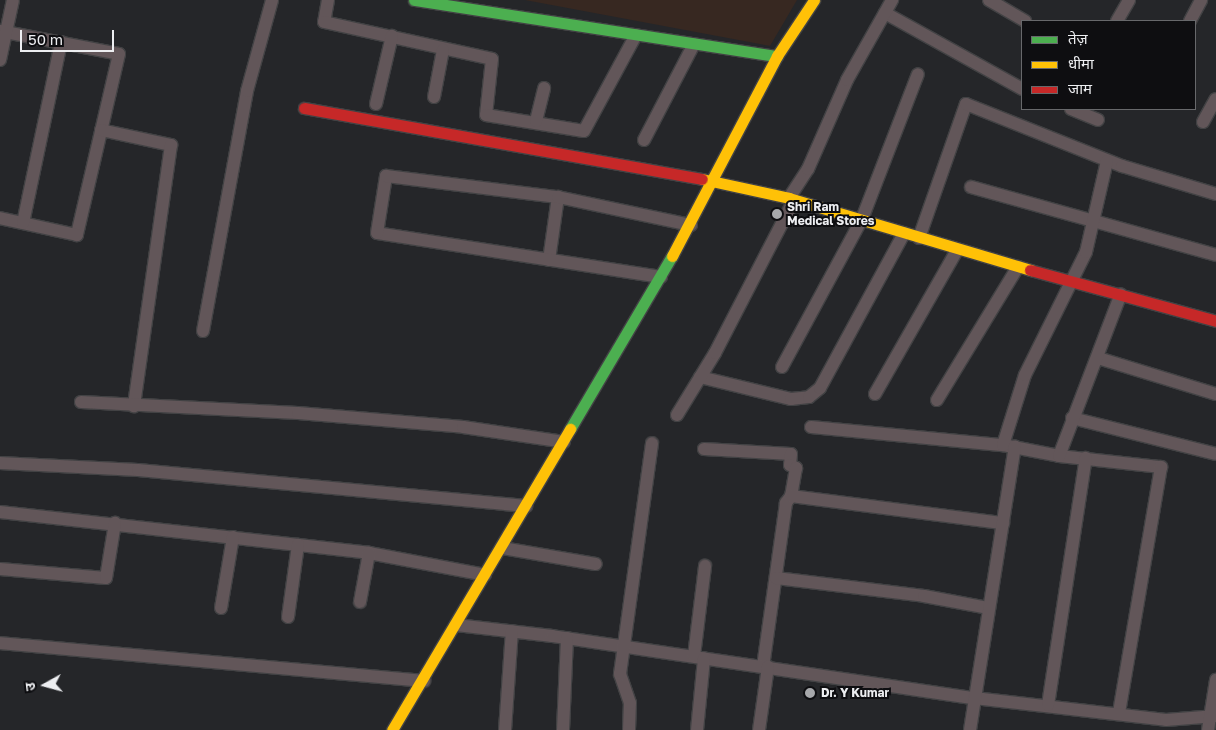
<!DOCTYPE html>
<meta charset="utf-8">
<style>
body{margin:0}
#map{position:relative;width:1216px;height:730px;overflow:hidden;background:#252629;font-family:"Golos Text","Noto Sans Devanagari",sans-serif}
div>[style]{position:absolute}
.industrial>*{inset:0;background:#372821}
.roads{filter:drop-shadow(1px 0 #424244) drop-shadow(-1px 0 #424244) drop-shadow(0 1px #424244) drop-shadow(0 -1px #424244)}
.street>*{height:12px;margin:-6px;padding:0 6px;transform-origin:6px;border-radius:6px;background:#625659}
.fast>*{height:11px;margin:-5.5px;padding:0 5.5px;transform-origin:5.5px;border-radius:5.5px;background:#4caf50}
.slow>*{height:11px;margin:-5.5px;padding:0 5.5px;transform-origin:5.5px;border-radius:5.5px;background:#ffc107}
.jam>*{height:11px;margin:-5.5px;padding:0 5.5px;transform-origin:5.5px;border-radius:5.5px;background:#c62828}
.dots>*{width:14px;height:14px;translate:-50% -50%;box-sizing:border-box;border:2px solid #0e0e11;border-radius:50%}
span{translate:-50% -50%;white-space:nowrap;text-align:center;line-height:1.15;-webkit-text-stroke:4px #0e0e11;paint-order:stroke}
.poi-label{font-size:12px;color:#edeef1;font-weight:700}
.left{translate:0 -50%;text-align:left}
.legend{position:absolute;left:1021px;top:20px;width:175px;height:90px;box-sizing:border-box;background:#0e0e11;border:1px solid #67686b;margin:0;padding:6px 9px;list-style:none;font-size:15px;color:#edeef1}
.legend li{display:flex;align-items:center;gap:10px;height:25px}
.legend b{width:25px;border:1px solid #67686b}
.north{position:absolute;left:20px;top:660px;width:50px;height:50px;-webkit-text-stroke:4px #0e0e11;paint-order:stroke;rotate:263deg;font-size:14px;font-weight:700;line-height:20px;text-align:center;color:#edeef1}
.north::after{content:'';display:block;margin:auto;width:18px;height:22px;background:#edeef1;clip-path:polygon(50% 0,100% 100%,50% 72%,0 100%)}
.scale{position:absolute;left:20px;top:30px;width:94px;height:22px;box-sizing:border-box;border:2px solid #edeef1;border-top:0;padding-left:6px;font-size:15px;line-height:18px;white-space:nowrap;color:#edeef1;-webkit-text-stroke:4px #0e0e11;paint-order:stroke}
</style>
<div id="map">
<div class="industrial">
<i style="clip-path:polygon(525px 0,797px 0,770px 46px)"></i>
</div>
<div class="roads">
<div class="street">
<i style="left:328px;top:0;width:22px;rotate:100deg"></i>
<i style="left:324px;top:22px;width:172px;rotate:12.4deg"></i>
<i style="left:492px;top:59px;width:56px;rotate:96.1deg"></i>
<i style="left:486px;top:115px;width:99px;rotate:9.3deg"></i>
<i style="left:584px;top:131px;width:109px;rotate:-61.6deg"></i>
<i style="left:989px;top:0;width:42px;rotate:30.3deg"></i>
<i style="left:885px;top:13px;width:157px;rotate:29deg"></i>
<i style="left:1117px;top:21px;width:24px;rotate:-60deg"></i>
<i style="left:1190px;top:21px;width:24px;rotate:-62deg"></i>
<i style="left:0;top:31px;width:121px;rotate:10.9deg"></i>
<i style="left:119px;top:54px;width:186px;rotate:103.1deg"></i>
<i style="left:77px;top:235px;width:79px;rotate:-167.6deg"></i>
<i style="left:0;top:60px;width:61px;rotate:-77.8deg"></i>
<i style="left:434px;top:97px;width:48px;rotate:-79.2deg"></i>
<i style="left:376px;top:104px;width:70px;rotate:-76.8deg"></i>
<i style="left:1071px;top:109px;width:29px;rotate:22deg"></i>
<i style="left:536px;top:121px;width:34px;rotate:-76deg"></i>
<i style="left:1203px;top:122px;width:26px;rotate:-61deg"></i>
<i style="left:101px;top:130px;width:72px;rotate:12.1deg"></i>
<i style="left:171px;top:145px;width:264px;rotate:98.1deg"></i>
<i style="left:644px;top:140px;width:108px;rotate:-62.5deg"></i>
<i style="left:971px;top:187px;width:254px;rotate:15.5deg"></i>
<i style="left:789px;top:198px;width:35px;rotate:-57deg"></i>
<i style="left:808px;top:169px;width:97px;rotate:-66.3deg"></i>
<i style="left:847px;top:80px;width:92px;rotate:-60.6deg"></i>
<i style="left:23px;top:223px;width:185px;rotate:-78.1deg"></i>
<i style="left:919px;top:238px;width:142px;rotate:-70.7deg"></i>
<i style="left:966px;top:104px;width:168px;rotate:21.7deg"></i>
<i style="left:1122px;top:166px;width:98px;rotate:16.6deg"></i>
<i style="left:549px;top:260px;width:64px;rotate:-81.9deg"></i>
<i style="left:661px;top:277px;width:287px;rotate:-171.2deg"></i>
<i style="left:377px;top:233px;width:58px;rotate:-81deg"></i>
<i style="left:386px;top:176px;width:173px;rotate:7deg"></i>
<i style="left:558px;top:197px;width:136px;rotate:11.9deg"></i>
<i style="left:203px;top:331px;width:244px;rotate:-79.6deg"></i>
<i style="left:247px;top:91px;width:94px;rotate:-74.6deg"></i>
<i style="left:1098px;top:358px;width:123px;rotate:17deg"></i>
<i style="left:782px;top:367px;width:168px;rotate:-61.6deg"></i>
<i style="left:862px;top:219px;width:155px;rotate:-68.9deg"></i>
<i style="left:700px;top:377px;width:94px;rotate:13.6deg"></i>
<i style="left:791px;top:399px;width:18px;rotate:-6deg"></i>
<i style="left:809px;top:397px;width:14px;rotate:-39deg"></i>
<i style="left:820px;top:388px;width:176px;rotate:-61.5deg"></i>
<i style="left:875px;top:394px;width:166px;rotate:-60.3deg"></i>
<i style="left:937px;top:400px;width:156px;rotate:-58.7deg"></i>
<i style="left:81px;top:402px;width:217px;rotate:2.9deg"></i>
<i style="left:298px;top:413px;width:166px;rotate:4.8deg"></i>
<i style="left:463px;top:427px;width:102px;rotate:8.4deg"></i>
<i style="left:677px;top:415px;width:73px;rotate:-58.5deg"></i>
<i style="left:715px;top:353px;width:172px;rotate:-62.7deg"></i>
<i style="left:1072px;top:418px;width:148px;rotate:14deg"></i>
<i style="left:811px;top:427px;width:193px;rotate:5.4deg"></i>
<i style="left:1003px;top:445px;width:57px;rotate:11.1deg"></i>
<i style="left:1059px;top:456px;width:103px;rotate:6.2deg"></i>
<i style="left:1161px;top:467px;width:249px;rotate:99.7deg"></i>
<i style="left:1003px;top:445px;width:73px;rotate:-72.6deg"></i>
<i style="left:1025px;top:375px;width:137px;rotate:-63.6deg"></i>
<i style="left:1086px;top:252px;width:93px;rotate:-77deg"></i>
<i style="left:704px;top:449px;width:87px;rotate:3.3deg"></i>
<i style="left:791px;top:454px;width:11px;rotate:95deg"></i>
<i style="left:790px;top:465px;width:7px;rotate:27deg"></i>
<i style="left:796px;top:468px;width:28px;rotate:100deg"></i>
<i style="left:791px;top:496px;width:9px;rotate:126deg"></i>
<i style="left:786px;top:503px;width:165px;rotate:98deg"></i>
<i style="left:1059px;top:456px;width:173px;rotate:-69.1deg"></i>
<i style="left:0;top:463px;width:138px;rotate:2.9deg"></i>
<i style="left:138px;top:470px;width:390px;rotate:5.3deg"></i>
<i style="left:791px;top:496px;width:214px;rotate:7.3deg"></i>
<i style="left:0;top:512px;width:371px;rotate:6.3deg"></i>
<i style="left:369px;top:553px;width:118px;rotate:10.7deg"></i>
<i style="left:502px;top:548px;width:95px;rotate:9.7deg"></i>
<i style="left:0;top:569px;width:106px;rotate:4.9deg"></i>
<i style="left:106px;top:578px;width:56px;rotate:-80.7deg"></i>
<i style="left:776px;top:578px;width:149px;rotate:6.9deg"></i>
<i style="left:924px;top:596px;width:66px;rotate:10.5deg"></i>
<i style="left:360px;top:602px;width:50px;rotate:-79.6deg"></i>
<i style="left:221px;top:608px;width:72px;rotate:-80.4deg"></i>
<i style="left:288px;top:617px;width:73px;rotate:-82.1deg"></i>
<i style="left:456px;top:625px;width:97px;rotate:6.5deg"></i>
<i style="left:552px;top:636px;width:427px;rotate:8.4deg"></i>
<i style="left:974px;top:698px;width:193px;rotate:6.5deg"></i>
<i style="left:1166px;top:720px;width:50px;rotate:-4.6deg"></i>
<i style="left:0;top:643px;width:426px;rotate:5.1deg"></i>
<i style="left:694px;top:656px;width:91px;rotate:-83deg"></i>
<i style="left:1048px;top:705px;width:250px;rotate:-81.3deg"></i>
<i style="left:505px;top:730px;width:99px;rotate:-86deg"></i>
<i style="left:563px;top:730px;width:92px;rotate:-87.5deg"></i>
<i style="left:629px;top:730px;width:27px;rotate:-88deg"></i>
<i style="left:630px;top:703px;width:31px;rotate:-109deg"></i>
<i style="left:620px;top:674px;width:233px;rotate:-82.1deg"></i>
<i style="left:697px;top:730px;width:72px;rotate:-84.4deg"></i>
<i style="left:759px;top:730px;width:64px;rotate:-81.9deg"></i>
<i style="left:970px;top:730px;width:287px;rotate:-81deg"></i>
<i style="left:1208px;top:730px;width:51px;rotate:-80.9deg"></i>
</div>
<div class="fast">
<i style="left:414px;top:0;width:367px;rotate:8.8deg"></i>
<i style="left:570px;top:429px;width:201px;rotate:-59.5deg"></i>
</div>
<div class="slow">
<i style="left:702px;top:179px;width:89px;rotate:12.3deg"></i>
<i style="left:789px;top:198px;width:252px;rotate:16.6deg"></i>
<i style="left:672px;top:256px;width:226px;rotate:-62.3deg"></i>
<i style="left:777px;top:56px;width:67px;rotate:-56.5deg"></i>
<i style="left:392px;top:730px;width:350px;rotate:-59.4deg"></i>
</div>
<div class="jam">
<i style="left:304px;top:108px;width:404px;rotate:10.1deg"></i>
<i style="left:1030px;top:270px;width:193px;rotate:15.3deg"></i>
</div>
</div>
<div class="dots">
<i style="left:777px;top:214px;background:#a7a8ab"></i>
<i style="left:810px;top:693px;background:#a7a8ab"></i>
</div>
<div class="poi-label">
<span class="left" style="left:787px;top:214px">Shri Ram<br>Medical Stores</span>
<span class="left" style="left:821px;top:693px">Dr. Y Kumar</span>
</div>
<ul class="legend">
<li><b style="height:6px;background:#4caf50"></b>तेज़</li>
<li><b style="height:6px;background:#ffc107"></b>धीमा</li>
<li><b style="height:6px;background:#c62828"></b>जाम</li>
</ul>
<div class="north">उ</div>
<div class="scale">50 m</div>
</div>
